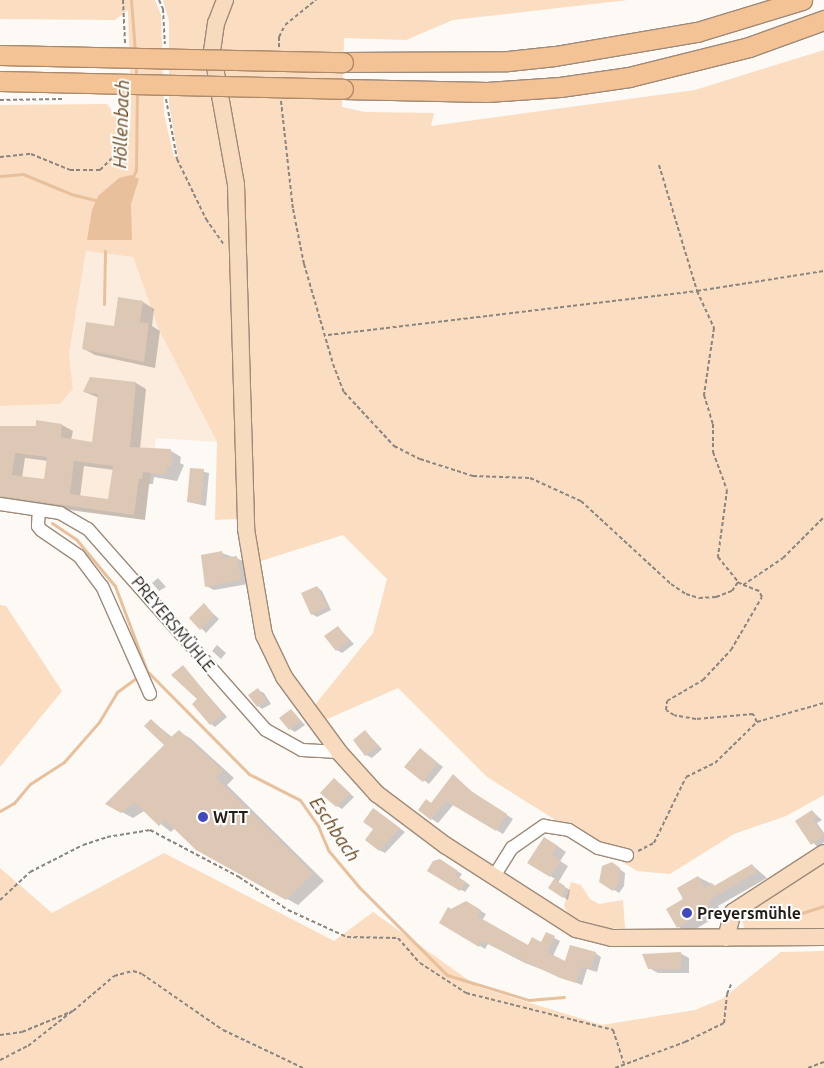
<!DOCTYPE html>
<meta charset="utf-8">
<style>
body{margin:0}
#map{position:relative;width:824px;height:1068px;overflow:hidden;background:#fdf9f5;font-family:Ubuntu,sans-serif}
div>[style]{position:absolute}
.built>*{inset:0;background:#fcecdd}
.green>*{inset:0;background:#fbddc1}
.water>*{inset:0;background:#e8c09b}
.shadow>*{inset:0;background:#0003}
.stream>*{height:3px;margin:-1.5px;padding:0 1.5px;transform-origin:1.5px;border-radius:1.5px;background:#e8c09b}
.building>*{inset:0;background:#ddc8b6}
.path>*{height:2px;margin-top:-1px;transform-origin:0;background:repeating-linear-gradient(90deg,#8b8580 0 4px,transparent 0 6.5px)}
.roads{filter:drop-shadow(1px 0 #9e8a79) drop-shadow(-1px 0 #9e8a79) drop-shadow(0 1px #9e8a79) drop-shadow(0 -1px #9e8a79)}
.minor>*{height:12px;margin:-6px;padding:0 6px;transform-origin:6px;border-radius:6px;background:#fff}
.major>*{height:16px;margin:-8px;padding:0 8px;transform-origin:8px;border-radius:8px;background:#f8dbbf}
.highway>*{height:19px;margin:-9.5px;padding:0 9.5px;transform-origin:9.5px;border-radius:9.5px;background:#f4c395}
.bridges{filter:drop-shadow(1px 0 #ac8969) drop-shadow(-1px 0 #ac8969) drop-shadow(0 1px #ac8969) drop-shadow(0 -1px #ac8969)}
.highway-bridge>*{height:19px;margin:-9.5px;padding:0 9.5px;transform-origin:9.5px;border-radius:9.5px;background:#f4c395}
.dots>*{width:14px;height:14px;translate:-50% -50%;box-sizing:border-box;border:2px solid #fff;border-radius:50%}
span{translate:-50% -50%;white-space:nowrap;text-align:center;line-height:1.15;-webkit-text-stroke:4px #fff;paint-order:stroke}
.street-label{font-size:16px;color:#251d16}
.poi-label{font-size:16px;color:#251d16;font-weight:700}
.left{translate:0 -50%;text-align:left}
.water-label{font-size:18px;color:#623c10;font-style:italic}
</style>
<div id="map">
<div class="built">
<i style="clip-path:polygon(86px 251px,133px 257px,159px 330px,217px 442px,156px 438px,145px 520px,0 499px,0 406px,60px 404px,73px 389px,69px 354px)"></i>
</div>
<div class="green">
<i style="clip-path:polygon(0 0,155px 0,161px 15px,164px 114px,174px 157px,178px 156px,169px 104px,169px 21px,163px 0,628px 0,453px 20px,406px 40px,344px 38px,342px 107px,365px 112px,434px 113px,431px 126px,695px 90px,824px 50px,824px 795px,786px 816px,734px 834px,670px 874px,637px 871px,487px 777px,398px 688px,325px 720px,314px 706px,373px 633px,387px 579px,343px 535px,261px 561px,250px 534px,220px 35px,209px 22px,205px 70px,228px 181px,238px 519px,215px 520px,217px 442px,159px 330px,133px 257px,86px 251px,69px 354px,73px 389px,60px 404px,0 406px,0 105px,107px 104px,121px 123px,117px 140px,124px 143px,130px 129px,131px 106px,128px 10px,115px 20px,0 19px)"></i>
<i style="clip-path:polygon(0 605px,6px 606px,62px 691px,0 767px)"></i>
<i style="clip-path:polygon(164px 853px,334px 941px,373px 912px,478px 987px,602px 1025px,695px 1010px,722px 999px,781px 952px,824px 951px,824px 1068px,0 1068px,0 868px,52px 913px)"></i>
<i style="clip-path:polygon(824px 859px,824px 929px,744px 928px,741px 916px)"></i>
<i style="clip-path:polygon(571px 882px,581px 885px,590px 899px,599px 904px,623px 900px,625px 929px,596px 928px,568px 914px,564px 906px)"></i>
</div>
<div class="water">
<i style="clip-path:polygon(131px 175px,139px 179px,131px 204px,132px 240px,87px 240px,92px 210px,98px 196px,119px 178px)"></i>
</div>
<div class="shadow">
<i style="clip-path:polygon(143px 302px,154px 309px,152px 326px,160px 331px,155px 368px,95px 355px,84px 349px,115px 328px)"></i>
<i style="clip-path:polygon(evenodd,136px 383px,146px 389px,140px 449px,171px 451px,181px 457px,180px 463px,184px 465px,177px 481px,154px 477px,153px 484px,149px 484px,145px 520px,0 501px,0 427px,37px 427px,37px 422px,62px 425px,73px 431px,71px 440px,94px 443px,99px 398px,85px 392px,136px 383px,25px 458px,48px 461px,45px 481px,22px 478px,25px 458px,136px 383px,84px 466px,114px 470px,110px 501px,80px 497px,84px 466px)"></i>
<i style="clip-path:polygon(191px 469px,209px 473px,206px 506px,188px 502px)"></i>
<i style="clip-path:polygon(222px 553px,244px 561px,248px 584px,214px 590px,206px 586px)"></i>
<i style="clip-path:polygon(158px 578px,166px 587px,159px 591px,152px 583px)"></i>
<i style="clip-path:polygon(317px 587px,322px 591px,331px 610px,317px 617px,312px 614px)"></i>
<i style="clip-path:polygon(204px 605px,219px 619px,206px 633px,191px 618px)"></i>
<i style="clip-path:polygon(338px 627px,354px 644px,342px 653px,337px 650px)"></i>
<i style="clip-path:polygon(217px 645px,226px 653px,221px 659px,212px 651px)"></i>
<i style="clip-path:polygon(183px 667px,227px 717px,215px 727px,211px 724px)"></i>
<i style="clip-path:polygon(258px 690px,264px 693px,271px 704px,262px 709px,257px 705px)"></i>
<i style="clip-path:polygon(291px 710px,305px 725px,295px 732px,290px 729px)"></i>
<i style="clip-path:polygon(151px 720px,173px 738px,179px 732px,190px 738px,234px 778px,227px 785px,324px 881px,298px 905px,209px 856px,175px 828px,171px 832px,144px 811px,133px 818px,107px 804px,166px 745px)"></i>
<i style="clip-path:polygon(365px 731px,382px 749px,372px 758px,366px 755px)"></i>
<i style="clip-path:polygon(425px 753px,443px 767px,429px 784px,406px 767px)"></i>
<i style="clip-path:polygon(454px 776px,478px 797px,513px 819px,503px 834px,454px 804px,438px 823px,432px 819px,432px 804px)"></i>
<i style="clip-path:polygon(334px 780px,354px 797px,342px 809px,337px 806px)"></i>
<i style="clip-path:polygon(374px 809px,405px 832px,385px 853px,379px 850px)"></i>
<i style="clip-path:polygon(812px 811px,822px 820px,817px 823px,824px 833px,824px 842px,818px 848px,796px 822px)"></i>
<i style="clip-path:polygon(553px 843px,566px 852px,560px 861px,568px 866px,558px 883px,570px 890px,568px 900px,549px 888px,555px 879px,529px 862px)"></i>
<i style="clip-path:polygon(440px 861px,462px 874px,459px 878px,470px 885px,465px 892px,429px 870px)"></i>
<i style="clip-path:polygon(752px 865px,767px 878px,718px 906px,721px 911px,708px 918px,709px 921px,689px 933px,679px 927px,685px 899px,698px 877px,716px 886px)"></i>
<i style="clip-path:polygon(617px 867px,625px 873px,624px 886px,619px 893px,601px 881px)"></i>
<i style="clip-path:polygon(466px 902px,486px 914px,482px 921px,528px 947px,542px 944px,547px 934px,560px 941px,553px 956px,566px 963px,595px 953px,601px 957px,597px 972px,587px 969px,582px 985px,525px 963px,488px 944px,485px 949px,441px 922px,451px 910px)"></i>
<i style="clip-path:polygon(680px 953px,689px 958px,689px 973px,658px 973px,649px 968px)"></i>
</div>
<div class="stream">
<i style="left:131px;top:0;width:52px;rotate:85.6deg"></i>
<i style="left:136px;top:63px;width:14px;rotate:90deg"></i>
<i style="left:0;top:176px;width:23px;rotate:-5deg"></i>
<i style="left:23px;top:174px;width:52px;rotate:22.6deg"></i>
<i style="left:71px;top:194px;width:29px;rotate:14deg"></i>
<i style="left:132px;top:178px;width:9px;rotate:-63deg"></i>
<i style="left:136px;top:170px;width:80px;rotate:-89.3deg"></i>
<i style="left:104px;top:304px;width:53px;rotate:-88.9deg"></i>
<i style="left:52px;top:523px;width:29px;rotate:34deg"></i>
<i style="left:76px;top:539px;width:61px;rotate:50.3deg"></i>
<i style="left:115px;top:586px;width:91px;rotate:69.4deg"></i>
<i style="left:147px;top:671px;width:145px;rotate:45.3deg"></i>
<i style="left:249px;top:774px;width:57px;rotate:27deg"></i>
<i style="left:300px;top:800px;width:32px;rotate:55deg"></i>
<i style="left:318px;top:826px;width:26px;rotate:67deg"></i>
<i style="left:328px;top:850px;width:48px;rotate:50deg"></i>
<i style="left:359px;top:887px;width:124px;rotate:45deg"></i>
<i style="left:447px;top:975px;width:86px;rotate:17deg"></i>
<i style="left:529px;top:1000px;width:35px;rotate:-5deg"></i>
<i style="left:0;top:811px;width:16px;rotate:-30deg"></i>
<i style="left:14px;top:803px;width:25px;rotate:-50deg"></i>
<i style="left:30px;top:784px;width:40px;rotate:-32.9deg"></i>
<i style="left:64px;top:762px;width:53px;rotate:-48.8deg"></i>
<i style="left:99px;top:722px;width:35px;rotate:-59deg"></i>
<i style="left:117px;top:692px;width:22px;rotate:-36deg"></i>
<i style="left:783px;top:919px;width:43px;rotate:-17.6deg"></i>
</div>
<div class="building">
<i style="clip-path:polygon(118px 297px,143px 301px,140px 322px,149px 323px,144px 362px,82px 349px,86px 322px,114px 326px)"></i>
<i style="clip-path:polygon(evenodd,90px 377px,136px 382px,130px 447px,171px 449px,172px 467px,168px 466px,166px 475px,143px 472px,142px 479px,139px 479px,134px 515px,0 496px,0 426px,36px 426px,36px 420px,62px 424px,61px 437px,92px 442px,98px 394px,83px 392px,90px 377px,15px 453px,47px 457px,44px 479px,12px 475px,15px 453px,90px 377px,74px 461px,113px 466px,108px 499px,70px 494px,74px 461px)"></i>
<i style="clip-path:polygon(190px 468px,204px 469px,201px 504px,187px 502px)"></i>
<i style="clip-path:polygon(222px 551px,223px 558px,237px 556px,241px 580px,205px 587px,201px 555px)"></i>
<i style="clip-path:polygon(317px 586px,327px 607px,311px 615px,301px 593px)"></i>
<i style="clip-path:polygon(204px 603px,214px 615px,200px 630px,189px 618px)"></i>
<i style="clip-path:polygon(338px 626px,349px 641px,336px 651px,324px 636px)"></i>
<i style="clip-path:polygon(183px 665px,223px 714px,210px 725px,192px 704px,197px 699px,171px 675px)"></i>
<i style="clip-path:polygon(258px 688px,266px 701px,257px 707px,248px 695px)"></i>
<i style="clip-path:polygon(291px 709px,301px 721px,289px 730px,279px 718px)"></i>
<i style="clip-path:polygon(151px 719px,170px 738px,179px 730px,223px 771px,216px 778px,313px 874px,286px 900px,196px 850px,165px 820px,159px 826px,135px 803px,121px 813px,105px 804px,164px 745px,144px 726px)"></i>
<i style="clip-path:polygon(365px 730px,378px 746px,365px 756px,353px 740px)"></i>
<i style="clip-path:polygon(420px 748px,438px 763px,423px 782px,404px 767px)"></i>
<i style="clip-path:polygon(453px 774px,471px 791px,507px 814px,496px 831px,446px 801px,431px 820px,418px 810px,426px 799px,431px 803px)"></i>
<i style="clip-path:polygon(334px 778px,350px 793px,336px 807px,320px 793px)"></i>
<i style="clip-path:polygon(373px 808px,400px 828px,379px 851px,365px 840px,373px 829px,363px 822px)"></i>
<i style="clip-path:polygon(812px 810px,817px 817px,813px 820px,824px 836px,811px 845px,795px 821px)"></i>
<i style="clip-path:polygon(544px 837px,558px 846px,552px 855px,561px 861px,550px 877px,527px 863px)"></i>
<i style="clip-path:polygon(440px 859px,458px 871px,455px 875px,466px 882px,460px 891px,427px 871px,433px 861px)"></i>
<i style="clip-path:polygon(612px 862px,620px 868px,619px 883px,613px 891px,599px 882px,602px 866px)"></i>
<i style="clip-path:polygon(752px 864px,757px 872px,709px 900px,711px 905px,698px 912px,700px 915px,677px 928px,666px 909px,683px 899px,677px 888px,698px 876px,705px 888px,712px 883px,714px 886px)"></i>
<i style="clip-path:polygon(554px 879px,565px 886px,563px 898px,548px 888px)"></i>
<i style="clip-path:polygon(466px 901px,481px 910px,477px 916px,528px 945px,532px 937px,541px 942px,546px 932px,555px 936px,547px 952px,565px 961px,570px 945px,596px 952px,591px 969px,581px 967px,576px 983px,560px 978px,482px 941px,479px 947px,439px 923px,448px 907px,451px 909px)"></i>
<i style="clip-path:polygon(681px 952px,681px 969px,648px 969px,642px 954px)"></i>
</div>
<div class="path">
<i style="left:123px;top:0;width:43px;rotate:87.3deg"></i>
<i style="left:159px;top:0;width:10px;rotate:66deg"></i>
<i style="left:163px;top:9px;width:35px;rotate:87deg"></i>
<i style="left:279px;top:47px;width:10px;rotate:-90deg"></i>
<i style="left:279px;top:37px;width:13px;rotate:-63deg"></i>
<i style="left:285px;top:25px;width:40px;rotate:-39deg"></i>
<i style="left:166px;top:99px;width:61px;rotate:79.6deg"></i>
<i style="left:177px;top:159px;width:67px;rotate:64.2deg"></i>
<i style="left:206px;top:219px;width:32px;rotate:55deg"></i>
<i style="left:0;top:100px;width:62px;rotate:-0.9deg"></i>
<i style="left:281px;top:101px;width:109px;rotate:83.7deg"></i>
<i style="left:293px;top:209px;width:56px;rotate:78.7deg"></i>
<i style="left:304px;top:264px;width:104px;rotate:73.8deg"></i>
<i style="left:333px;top:364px;width:30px;rotate:69deg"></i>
<i style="left:344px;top:392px;width:74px;rotate:47.2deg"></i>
<i style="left:394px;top:446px;width:29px;rotate:27deg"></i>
<i style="left:420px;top:459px;width:56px;rotate:17.8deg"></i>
<i style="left:473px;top:476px;width:57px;rotate:2deg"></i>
<i style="left:530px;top:478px;width:56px;rotate:24.3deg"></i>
<i style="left:581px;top:501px;width:122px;rotate:42.7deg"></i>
<i style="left:671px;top:584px;width:18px;rotate:34deg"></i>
<i style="left:686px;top:594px;width:14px;rotate:17deg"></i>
<i style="left:699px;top:598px;width:17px;rotate:-3deg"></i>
<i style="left:716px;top:597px;width:17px;rotate:-21deg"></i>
<i style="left:732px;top:591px;width:11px;rotate:-56deg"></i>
<i style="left:738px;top:582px;width:6px;rotate:31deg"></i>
<i style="left:743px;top:585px;width:48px;rotate:-34deg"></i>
<i style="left:783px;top:558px;width:58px;rotate:-45deg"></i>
<i style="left:0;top:157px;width:31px;rotate:-6deg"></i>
<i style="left:31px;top:154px;width:42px;rotate:22.3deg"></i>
<i style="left:70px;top:170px;width:30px"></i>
<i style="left:100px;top:170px;width:25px;rotate:-45deg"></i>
<i style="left:118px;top:152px;width:29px;rotate:-74deg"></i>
<i style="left:126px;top:124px;width:24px;rotate:-88deg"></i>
<i style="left:659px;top:165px;width:132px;rotate:73.2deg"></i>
<i style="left:697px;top:291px;width:41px;rotate:65.3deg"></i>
<i style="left:714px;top:328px;width:68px;rotate:98.5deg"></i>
<i style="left:704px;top:395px;width:30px;rotate:73deg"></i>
<i style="left:713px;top:424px;width:28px;rotate:90deg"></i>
<i style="left:713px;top:452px;width:40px;rotate:69.8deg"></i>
<i style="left:727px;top:490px;width:68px;rotate:97.7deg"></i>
<i style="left:718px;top:557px;width:32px;rotate:51deg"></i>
<i style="left:328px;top:335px;width:372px;rotate:-6.8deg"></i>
<i style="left:697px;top:291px;width:129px;rotate:-8.9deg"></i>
<i style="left:757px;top:722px;width:70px;rotate:-15.8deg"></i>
<i style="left:638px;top:851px;width:18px;rotate:-27deg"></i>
<i style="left:654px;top:843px;width:73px;rotate:-64.1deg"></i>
<i style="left:686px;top:777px;width:32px;rotate:-26deg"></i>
<i style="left:715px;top:763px;width:59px;rotate:-44.3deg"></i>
<i style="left:757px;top:722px;width:9px;rotate:-117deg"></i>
<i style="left:753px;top:714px;width:57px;rotate:175deg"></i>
<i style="left:696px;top:719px;width:22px;rotate:-170deg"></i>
<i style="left:674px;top:715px;width:9px;rotate:-148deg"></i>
<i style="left:666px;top:710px;width:9px;rotate:-84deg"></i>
<i style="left:667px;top:701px;width:42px;rotate:-30.3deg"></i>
<i style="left:703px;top:680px;width:41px;rotate:-47deg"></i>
<i style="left:731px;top:650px;width:61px;rotate:-59.7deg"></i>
<i style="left:762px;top:597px;width:7px;rotate:-117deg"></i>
<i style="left:759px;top:591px;width:17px;rotate:-159deg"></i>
<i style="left:0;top:900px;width:41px;rotate:-43deg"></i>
<i style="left:30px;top:872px;width:59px;rotate:-27deg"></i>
<i style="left:83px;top:845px;width:25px;rotate:-18deg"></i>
<i style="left:107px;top:837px;width:44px;rotate:-9.2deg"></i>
<i style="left:150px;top:830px;width:101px;rotate:27.8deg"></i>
<i style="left:239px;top:877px;width:59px;rotate:34deg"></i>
<i style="left:288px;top:910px;width:65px;rotate:24.6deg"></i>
<i style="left:347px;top:937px;width:51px;rotate:1.1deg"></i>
<i style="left:398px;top:938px;width:33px;rotate:49deg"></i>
<i style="left:420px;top:963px;width:55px;rotate:33.1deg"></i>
<i style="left:466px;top:993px;width:152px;rotate:14.1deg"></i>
<i style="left:613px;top:1030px;width:35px;rotate:72deg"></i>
<i style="left:0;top:1035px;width:22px;rotate:-8deg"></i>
<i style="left:22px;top:1032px;width:55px;rotate:-22.4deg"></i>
<i style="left:73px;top:1011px;width:54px;rotate:-40.5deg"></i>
<i style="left:114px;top:976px;width:20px;rotate:-15deg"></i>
<i style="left:133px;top:971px;width:9px;rotate:18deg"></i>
<i style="left:142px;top:974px;width:98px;rotate:34.7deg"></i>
<i style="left:223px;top:1030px;width:89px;rotate:25.4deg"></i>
<i style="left:0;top:1060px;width:31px;rotate:-27deg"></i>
<i style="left:28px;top:1046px;width:55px;rotate:-38.3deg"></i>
<i style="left:615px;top:1068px;width:75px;rotate:-20.4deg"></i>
<i style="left:685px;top:1042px;width:43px;rotate:-26deg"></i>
<i style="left:724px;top:1023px;width:29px;rotate:-84deg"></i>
<i style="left:727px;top:994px;width:13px;rotate:-67deg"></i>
<i style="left:808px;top:1068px;width:17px;rotate:-21deg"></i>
</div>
<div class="roads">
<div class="minor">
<i style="left:0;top:504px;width:61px;rotate:8.5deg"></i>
<i style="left:60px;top:513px;width:32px;rotate:30deg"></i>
<i style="left:88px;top:529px;width:268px;rotate:48.5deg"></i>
<i style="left:266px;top:730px;width:41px;rotate:29.1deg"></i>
<i style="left:302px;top:750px;width:37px;rotate:3deg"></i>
<i style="left:39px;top:510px;width:16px;rotate:94deg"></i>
<i style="left:38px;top:526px;width:5px;rotate:53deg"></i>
<i style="left:41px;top:530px;width:46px;rotate:34.4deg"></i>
<i style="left:79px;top:556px;width:38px;rotate:53deg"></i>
<i style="left:102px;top:586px;width:118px;rotate:66deg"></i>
<i style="left:493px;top:878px;width:36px;rotate:-58deg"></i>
<i style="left:512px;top:848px;width:39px;rotate:-35deg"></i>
<i style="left:544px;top:826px;width:25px;rotate:9deg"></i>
<i style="left:569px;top:830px;width:34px;rotate:32deg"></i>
<i style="left:598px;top:848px;width:30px;rotate:14deg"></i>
</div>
<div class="major">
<i style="left:225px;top:0;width:25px;rotate:111deg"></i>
<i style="left:216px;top:23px;width:28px;rotate:98deg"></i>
<i style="left:212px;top:51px;width:136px;rotate:79.8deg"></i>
<i style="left:236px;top:185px;width:344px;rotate:88.3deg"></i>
<i style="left:246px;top:529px;width:108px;rotate:80.4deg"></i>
<i style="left:264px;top:635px;width:47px;rotate:64.5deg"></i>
<i style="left:284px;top:677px;width:93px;rotate:53.7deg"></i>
<i style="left:339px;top:752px;width:57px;rotate:47.9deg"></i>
<i style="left:377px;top:794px;width:85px;rotate:36.9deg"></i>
<i style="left:445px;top:845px;width:156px;rotate:32.7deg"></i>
<i style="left:576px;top:929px;width:37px;rotate:14deg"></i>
<i style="left:612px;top:938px;width:212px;rotate:-0.3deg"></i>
<i style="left:726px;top:938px;width:27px;rotate:-75deg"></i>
<i style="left:733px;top:912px;width:108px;rotate:-33deg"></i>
</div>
<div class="highway">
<i style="left:343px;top:62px;width:165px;rotate:-0.3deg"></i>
<i style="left:508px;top:61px;width:47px;rotate:-6.1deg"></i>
<i style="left:555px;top:56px;width:144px;rotate:-9.6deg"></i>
<i style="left:697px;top:32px;width:110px;rotate:-16.9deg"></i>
<i style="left:343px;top:89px;width:144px;rotate:1.2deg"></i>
<i style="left:487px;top:92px;width:73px;rotate:-3.9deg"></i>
<i style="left:560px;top:87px;width:70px;rotate:-8.2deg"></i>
<i style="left:629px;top:77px;width:124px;rotate:-14deg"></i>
<i style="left:749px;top:47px;width:80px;rotate:-19.8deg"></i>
</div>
</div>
<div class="bridges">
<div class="highway-bridge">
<i style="left:0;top:55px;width:343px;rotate:1.2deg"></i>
<i style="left:0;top:81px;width:343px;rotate:1.3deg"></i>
</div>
</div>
<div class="dots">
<i style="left:203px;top:817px;background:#4249bd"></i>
<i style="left:687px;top:913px;background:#4249bd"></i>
</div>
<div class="street-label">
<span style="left:173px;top:624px;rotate:50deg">PREYERSMÜHLE</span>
</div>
<div class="poi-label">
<span class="left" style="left:213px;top:817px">WTT</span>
<span class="left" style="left:697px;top:913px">Preyersmühle</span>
</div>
<div class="water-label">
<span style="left:121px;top:124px;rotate:-88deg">Höllenbach</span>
<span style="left:335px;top:829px;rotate:56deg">Eschbach</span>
</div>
</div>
